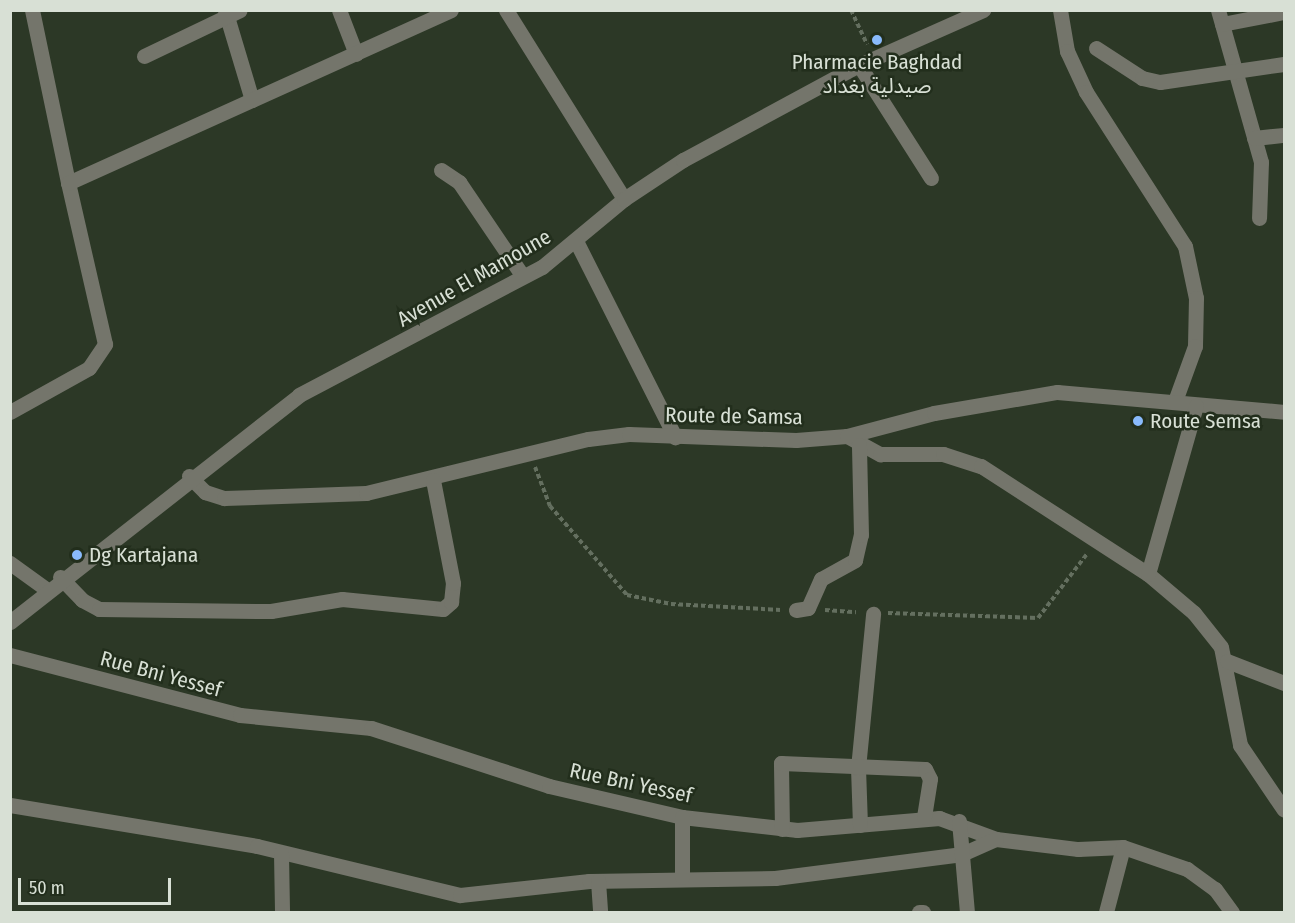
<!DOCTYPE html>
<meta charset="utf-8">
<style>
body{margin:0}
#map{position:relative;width:1295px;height:923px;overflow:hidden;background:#2c3826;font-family:"Fira Sans Condensed","Noto Sans Arabic",sans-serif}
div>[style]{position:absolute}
.path>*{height:4px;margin-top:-2px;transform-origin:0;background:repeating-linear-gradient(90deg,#646f5f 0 4.5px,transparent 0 7.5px)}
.minor>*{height:15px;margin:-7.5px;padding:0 7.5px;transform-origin:7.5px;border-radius:7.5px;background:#74756b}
.dots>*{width:16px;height:16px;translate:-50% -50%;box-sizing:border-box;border:3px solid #222e1c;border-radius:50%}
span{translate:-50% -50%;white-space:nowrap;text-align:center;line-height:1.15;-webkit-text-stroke:5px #222e1c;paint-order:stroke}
.poi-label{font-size:21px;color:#d8e0d5}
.left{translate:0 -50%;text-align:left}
.street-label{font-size:21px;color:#d8e0d5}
.frame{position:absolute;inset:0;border:12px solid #d8e0d5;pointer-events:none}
.scale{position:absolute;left:18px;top:878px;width:153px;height:27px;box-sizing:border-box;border:3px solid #d8e0d5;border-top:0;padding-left:8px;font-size:18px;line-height:21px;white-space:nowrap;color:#d8e0d5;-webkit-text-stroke:4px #222e1c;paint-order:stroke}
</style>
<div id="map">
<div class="path">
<i style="left:851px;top:10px;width:38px;rotate:65deg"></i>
<i style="left:535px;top:467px;width:42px;rotate:69deg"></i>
<i style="left:550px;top:506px;width:118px;rotate:49.1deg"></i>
<i style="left:627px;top:595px;width:45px;rotate:11.6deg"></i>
<i style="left:671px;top:604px;width:110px;rotate:3.1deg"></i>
<i style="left:825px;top:610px;width:31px;rotate:4deg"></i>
<i style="left:888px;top:613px;width:150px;rotate:1.9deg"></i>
<i style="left:1038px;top:618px;width:81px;rotate:-52.6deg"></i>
</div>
<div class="minor">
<i style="left:32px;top:10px;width:177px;rotate:78.2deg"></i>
<i style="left:225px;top:10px;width:94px;rotate:73.3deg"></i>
<i style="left:339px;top:10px;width:47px;rotate:68.9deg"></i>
<i style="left:506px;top:10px;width:223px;rotate:58deg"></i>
<i style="left:1060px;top:10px;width:42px;rotate:80.3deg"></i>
<i style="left:1067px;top:51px;width:45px;rotate:65.1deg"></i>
<i style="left:1086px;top:92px;width:183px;rotate:57.3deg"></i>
<i style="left:1185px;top:246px;width:53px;rotate:78.1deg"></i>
<i style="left:1196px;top:298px;width:48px;rotate:91.2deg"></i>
<i style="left:1195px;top:346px;width:59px;rotate:110deg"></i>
<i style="left:1218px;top:10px;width:158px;rotate:74.2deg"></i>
<i style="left:1261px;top:162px;width:56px;rotate:92deg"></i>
<i style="left:1222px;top:24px;width:63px;rotate:-11deg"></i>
<i style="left:1096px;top:48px;width:55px;rotate:33.1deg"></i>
<i style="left:1142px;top:78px;width:18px;rotate:13deg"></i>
<i style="left:1160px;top:82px;width:125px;rotate:-8.3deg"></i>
<i style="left:144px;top:56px;width:106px;rotate:-25.6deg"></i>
<i style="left:859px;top:65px;width:134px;rotate:57.5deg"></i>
<i style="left:1254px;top:138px;width:30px;rotate:-6deg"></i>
<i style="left:441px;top:170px;width:22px;rotate:34deg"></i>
<i style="left:459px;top:182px;width:112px;rotate:55.9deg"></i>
<i style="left:576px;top:241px;width:220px;rotate:63.2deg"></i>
<i style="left:10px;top:412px;width:90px;rotate:-29.1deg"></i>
<i style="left:89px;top:368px;width:29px;rotate:-56deg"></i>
<i style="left:105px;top:344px;width:165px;rotate:-102.9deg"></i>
<i style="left:68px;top:183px;width:420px;rotate:-24.3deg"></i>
<i style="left:847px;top:436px;width:38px;rotate:29deg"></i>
<i style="left:880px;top:454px;width:63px"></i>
<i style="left:943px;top:454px;width:40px;rotate:18deg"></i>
<i style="left:981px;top:466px;width:199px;rotate:32.9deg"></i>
<i style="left:1148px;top:574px;width:60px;rotate:40.3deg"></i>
<i style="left:1194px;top:613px;width:43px;rotate:51.5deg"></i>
<i style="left:1221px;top:647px;width:100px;rotate:79deg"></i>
<i style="left:1240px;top:745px;width:78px;rotate:55.9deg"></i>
<i style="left:189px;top:476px;width:23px;rotate:45deg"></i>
<i style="left:205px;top:492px;width:20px;rotate:18deg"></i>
<i style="left:224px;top:498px;width:142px;rotate:-2deg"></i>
<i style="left:366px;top:493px;width:228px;rotate:-13.7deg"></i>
<i style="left:588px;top:439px;width:41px;rotate:-7deg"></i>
<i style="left:629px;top:434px;width:167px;rotate:2.1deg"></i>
<i style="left:796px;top:440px;width:51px;rotate:-4.5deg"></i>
<i style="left:847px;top:436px;width:90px;rotate:-14.8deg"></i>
<i style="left:934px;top:413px;width:125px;rotate:-9.7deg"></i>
<i style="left:1057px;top:392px;width:228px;rotate:5deg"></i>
<i style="left:10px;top:563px;width:44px;rotate:35.8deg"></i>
<i style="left:1148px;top:574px;width:175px;rotate:-74.1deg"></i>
<i style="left:60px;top:577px;width:32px;rotate:46deg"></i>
<i style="left:82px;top:600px;width:19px;rotate:28deg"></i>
<i style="left:99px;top:609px;width:172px;rotate:0.7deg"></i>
<i style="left:271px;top:611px;width:72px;rotate:-9.6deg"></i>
<i style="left:342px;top:599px;width:101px;rotate:5.7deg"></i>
<i style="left:443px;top:609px;width:11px;rotate:-41deg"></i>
<i style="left:451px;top:602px;width:19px;rotate:-84deg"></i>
<i style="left:453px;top:583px;width:105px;rotate:-101deg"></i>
<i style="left:796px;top:610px;width:12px;rotate:-9deg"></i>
<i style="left:808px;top:608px;width:32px;rotate:-66deg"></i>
<i style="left:821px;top:579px;width:39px;rotate:-29deg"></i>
<i style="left:855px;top:560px;width:26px;rotate:-77deg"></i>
<i style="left:861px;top:535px;width:90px;rotate:-91.3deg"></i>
<i style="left:10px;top:622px;width:367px;rotate:-38.1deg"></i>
<i style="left:299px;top:395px;width:275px;rotate:-27.8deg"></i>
<i style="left:542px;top:267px;width:107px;rotate:-39.7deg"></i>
<i style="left:624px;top:199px;width:71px;rotate:-33.5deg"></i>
<i style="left:683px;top:160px;width:200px;rotate:-28.4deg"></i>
<i style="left:859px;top:65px;width:136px;rotate:-23.9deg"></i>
<i style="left:10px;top:655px;width:238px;rotate:14.6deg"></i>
<i style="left:240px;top:715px;width:132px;rotate:5.7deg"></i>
<i style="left:371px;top:728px;width:187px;rotate:18deg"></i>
<i style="left:549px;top:786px;width:137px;rotate:13.1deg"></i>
<i style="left:682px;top:817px;width:116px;rotate:6.4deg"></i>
<i style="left:797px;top:830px;width:143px;rotate:-4.8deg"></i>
<i style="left:939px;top:818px;width:61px;rotate:20.2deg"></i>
<i style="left:996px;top:839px;width:83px;rotate:7deg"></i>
<i style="left:1078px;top:849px;width:45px;rotate:-2.5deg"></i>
<i style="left:1123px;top:847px;width:68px;rotate:19deg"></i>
<i style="left:1187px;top:869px;width:34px;rotate:36deg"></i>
<i style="left:1215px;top:889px;width:29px;rotate:54deg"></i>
<i style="left:1227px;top:661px;width:61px;rotate:21.1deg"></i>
<i style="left:10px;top:805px;width:250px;rotate:9.4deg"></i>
<i style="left:257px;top:846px;width:209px;rotate:13.6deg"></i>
<i style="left:460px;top:895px;width:130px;rotate:-6.2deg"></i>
<i style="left:589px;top:881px;width:186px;rotate:-0.9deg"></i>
<i style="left:775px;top:878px;width:189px;rotate:-7.3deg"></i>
<i style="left:962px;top:854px;width:37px;rotate:-24deg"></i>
<i style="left:959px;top:821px;width:91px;rotate:85deg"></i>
<i style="left:860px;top:825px;width:57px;rotate:-92deg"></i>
<i style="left:858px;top:768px;width:155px;rotate:-84.4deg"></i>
<i style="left:782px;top:829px;width:66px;rotate:-90.9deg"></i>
<i style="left:781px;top:763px;width:144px;rotate:2.4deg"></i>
<i style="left:925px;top:769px;width:11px;rotate:63deg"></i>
<i style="left:930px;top:779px;width:38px;rotate:99deg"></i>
<i style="left:281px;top:853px;width:59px;rotate:89deg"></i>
<i style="left:682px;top:877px;width:60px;rotate:-90deg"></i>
<i style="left:598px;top:881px;width:31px;rotate:86deg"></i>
<i style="left:919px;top:912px;width:4px"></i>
<i style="left:1106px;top:912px;width:67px;rotate:-75.3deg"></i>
</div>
<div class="dots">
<i style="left:877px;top:40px;background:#89bafc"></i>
<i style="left:1138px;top:421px;background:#89bafc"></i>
<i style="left:77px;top:555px;background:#89bafc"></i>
</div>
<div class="poi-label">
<span style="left:877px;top:74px">Pharmacie Baghdad<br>صيدلية بغداد</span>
<span class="left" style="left:1150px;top:421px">Route Semsa</span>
<span class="left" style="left:89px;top:555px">Dg Kartajana</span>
</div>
<div class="street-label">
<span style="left:474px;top:278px;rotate:-30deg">Avenue El Mamoune</span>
<span style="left:734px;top:416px;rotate:1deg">Route de Samsa</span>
<span style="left:161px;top:674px;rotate:15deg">Rue Bni Yessef</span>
<span style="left:631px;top:783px;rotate:12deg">Rue Bni Yessef</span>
</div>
<div class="frame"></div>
<div class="scale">50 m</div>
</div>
